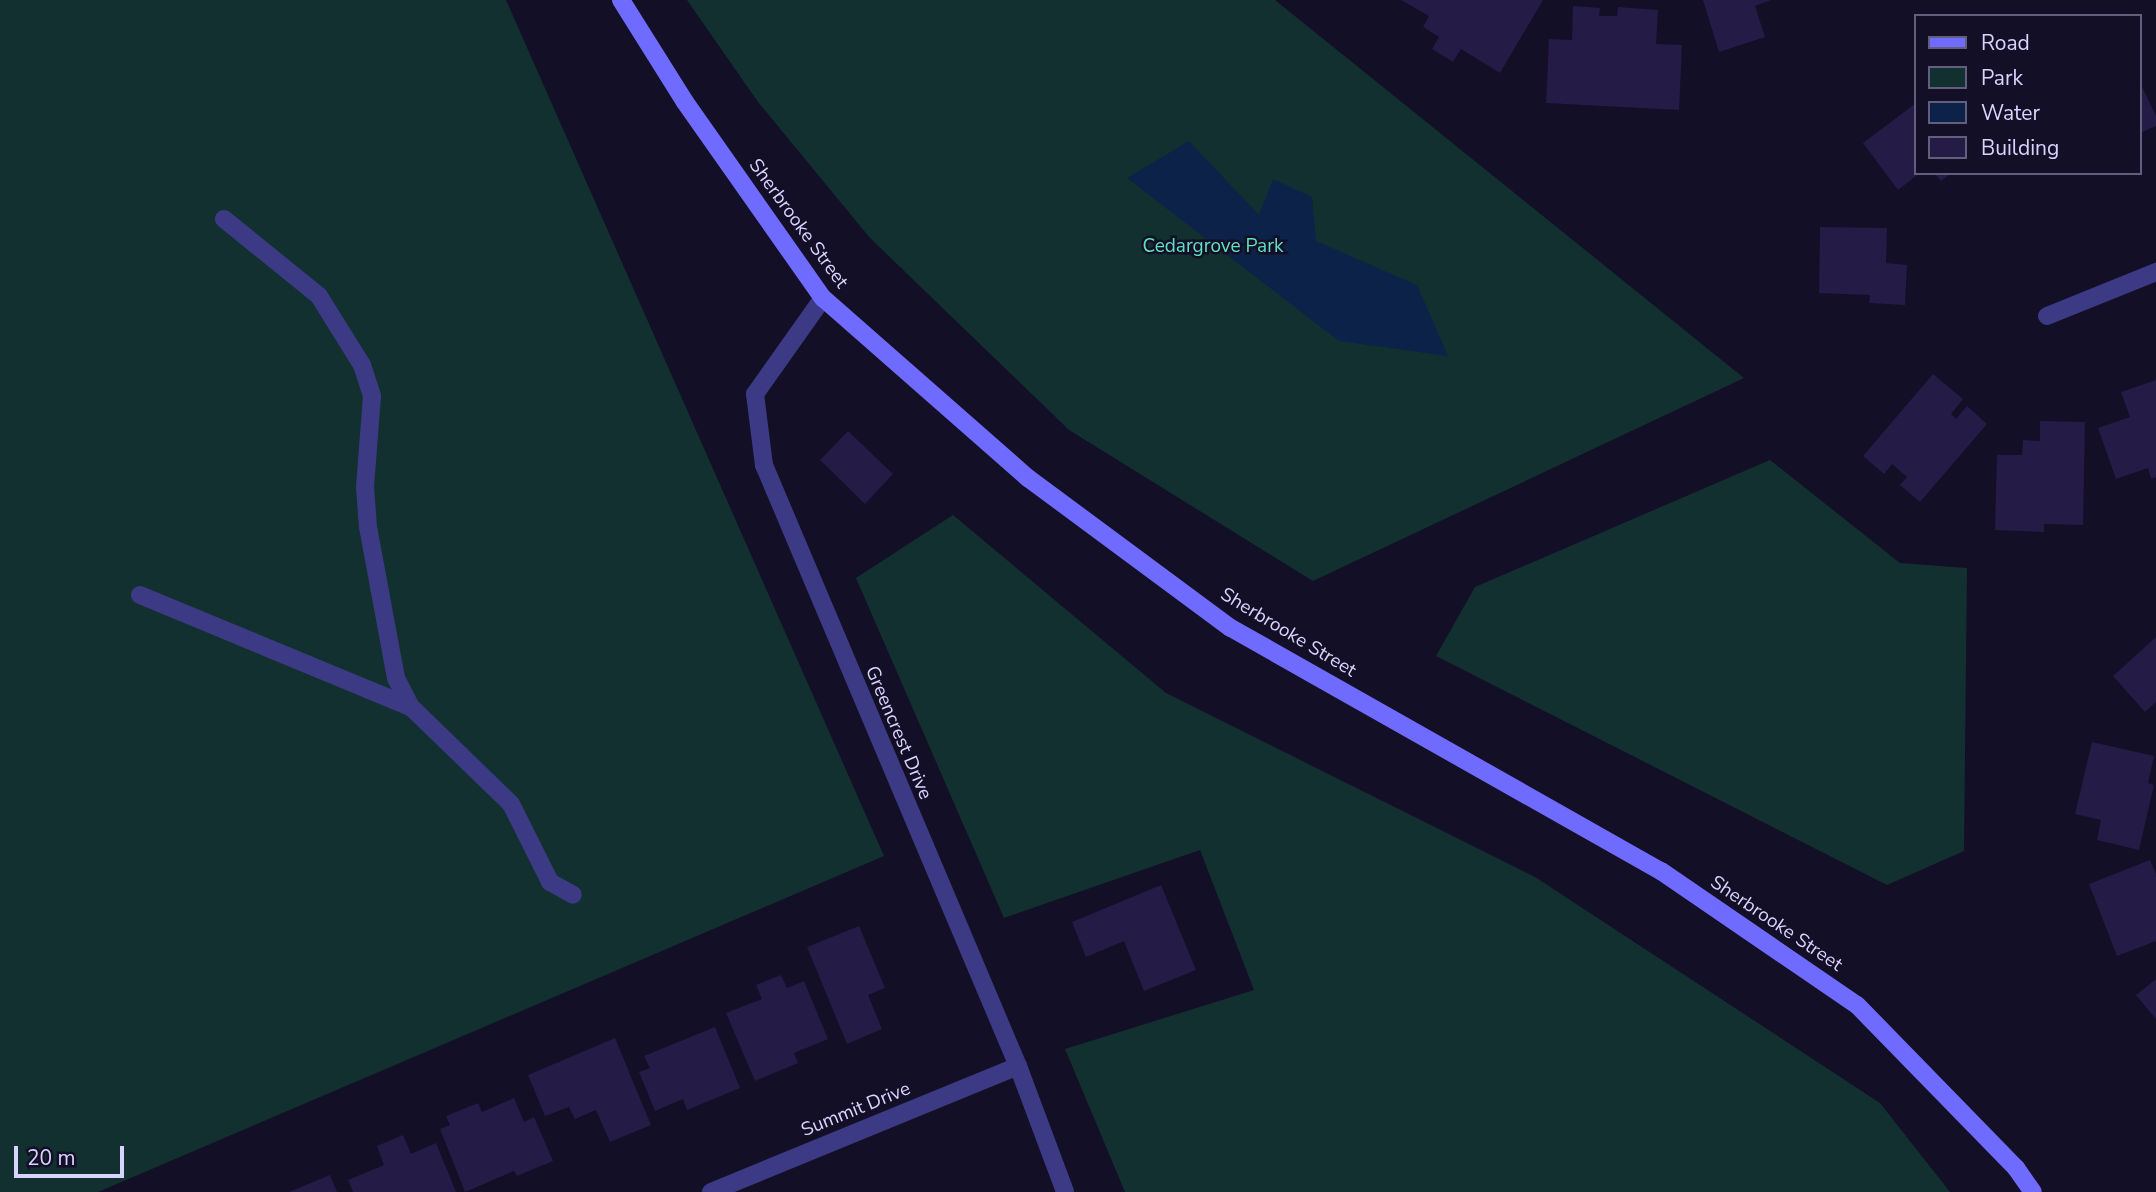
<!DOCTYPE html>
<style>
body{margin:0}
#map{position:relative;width:2156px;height:1192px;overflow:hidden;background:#130f26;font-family:"Nunito Sans",sans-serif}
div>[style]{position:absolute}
.green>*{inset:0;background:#12302f}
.water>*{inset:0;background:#0c2248}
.building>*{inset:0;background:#241b47}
.lane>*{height:18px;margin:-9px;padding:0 9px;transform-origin:9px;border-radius:9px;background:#3d3a85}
.street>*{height:18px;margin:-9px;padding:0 9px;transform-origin:9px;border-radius:9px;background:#3d3a85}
.secondary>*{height:18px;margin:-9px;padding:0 9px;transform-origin:9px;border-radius:9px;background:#6f6bff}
span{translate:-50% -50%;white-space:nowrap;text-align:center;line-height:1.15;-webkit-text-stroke:5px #130f26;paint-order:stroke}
.street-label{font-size:19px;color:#d9d4ff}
.park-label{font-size:19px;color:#5fe0c0}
.legend{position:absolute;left:1914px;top:14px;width:228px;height:161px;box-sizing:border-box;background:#130f26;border:2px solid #625e7d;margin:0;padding:9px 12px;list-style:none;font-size:21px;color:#d9d4ff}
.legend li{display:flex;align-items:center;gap:14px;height:35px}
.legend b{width:35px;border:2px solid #625e7d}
.scale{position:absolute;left:14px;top:1146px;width:110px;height:32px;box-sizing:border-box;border:4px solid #d9d4ff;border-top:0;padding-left:9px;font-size:21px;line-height:24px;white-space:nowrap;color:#d9d4ff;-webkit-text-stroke:5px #130f26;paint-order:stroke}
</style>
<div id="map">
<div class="green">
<i style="clip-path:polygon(0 0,506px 0,884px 856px,98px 1192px,0 1192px)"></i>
<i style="clip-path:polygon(687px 0,1275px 0,1744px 378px,1313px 581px,1069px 430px,870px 238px,758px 102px)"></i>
<i style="clip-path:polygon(1770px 460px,1900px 563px,1967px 568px,1964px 851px,1887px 885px,1436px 656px,1475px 587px)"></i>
<i style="clip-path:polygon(953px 515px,1166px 693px,1535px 877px,1880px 1103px,1950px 1192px,1125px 1192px,1065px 1049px,1254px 990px,1200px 850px,1004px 918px,856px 578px)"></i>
</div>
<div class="water">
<i style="clip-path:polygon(1189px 141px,1259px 215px,1273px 179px,1312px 197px,1316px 241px,1417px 285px,1448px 356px,1339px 341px,1127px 178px)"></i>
</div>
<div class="building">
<i style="clip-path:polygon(1401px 0,1543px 0,1500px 73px,1461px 49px,1453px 62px,1432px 49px,1439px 37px,1423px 27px,1429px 16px)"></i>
<i style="clip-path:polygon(1703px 0,1771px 0,1755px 6px,1765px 37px,1719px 52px)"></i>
<i style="clip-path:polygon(1573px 6px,1600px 8px,1599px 16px,1617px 16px,1618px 7px,1658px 10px,1656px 44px,1682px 45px,1679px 110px,1546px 103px,1549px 39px,1572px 40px)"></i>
<i style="clip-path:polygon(2140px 82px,2156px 116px,2156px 126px,2140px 133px)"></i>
<i style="clip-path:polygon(1916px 103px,1920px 173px,1898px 190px,1863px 143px)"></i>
<i style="clip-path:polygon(1934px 173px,1951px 173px,1941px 181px)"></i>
<i style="clip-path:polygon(1820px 227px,1887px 228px,1886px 263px,1907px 265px,1905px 305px,1869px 303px,1870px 295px,1819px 293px)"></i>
<i style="clip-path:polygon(1933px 374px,1963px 399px,1951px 414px,1956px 419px,1967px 406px,1987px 424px,1920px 502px,1900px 485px,1907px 477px,1892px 464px,1884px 474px,1863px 456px)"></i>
<i style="clip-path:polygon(2156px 380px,2156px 477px,2151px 479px,2148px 468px,2116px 479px,2098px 428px,2130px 417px,2121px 392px)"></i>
<i style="clip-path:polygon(2040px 421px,2085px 422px,2083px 525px,2044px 524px,2044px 532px,1995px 530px,1997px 455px,2022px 455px,2023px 440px,2040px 441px)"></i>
<i style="clip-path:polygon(848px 431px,893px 474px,865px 504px,820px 460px)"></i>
<i style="clip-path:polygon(2156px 637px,2156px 702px,2145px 712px,2113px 676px)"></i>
<i style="clip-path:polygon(2092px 742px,2154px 756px,2148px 783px,2154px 785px,2139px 850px,2097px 840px,2101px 820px,2075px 814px)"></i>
<i style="clip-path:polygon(2150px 860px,2156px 874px,2156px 941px,2117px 956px,2089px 884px)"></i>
<i style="clip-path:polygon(1161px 885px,1196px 970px,1144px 991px,1124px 941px,1086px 957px,1072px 922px)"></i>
<i style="clip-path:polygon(859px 926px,885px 988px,868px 995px,882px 1029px,847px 1044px,807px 947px)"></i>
<i style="clip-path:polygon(781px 975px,787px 988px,804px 981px,828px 1039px,794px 1053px,798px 1063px,755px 1081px,726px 1013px,762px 999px,756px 985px)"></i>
<i style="clip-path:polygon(2156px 979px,2156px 1019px,2136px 995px)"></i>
<i style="clip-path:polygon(715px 1027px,740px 1088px,687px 1110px,683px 1099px,655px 1111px,639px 1072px,650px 1068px,644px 1056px)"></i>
<i style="clip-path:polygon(615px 1038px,651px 1125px,610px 1142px,596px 1110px,575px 1119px,569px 1107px,545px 1116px,528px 1075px)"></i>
<i style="clip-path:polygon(514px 1098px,524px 1122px,534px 1117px,553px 1161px,517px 1176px,514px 1171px,465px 1192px,440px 1129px,450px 1125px,446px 1116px,478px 1103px,482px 1112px)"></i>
<i style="clip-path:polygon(403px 1135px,411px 1154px,436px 1143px,456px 1192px,353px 1192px,348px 1180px,384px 1165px,377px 1146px)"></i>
<i style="clip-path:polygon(330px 1175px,337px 1192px,289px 1192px)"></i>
</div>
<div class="lane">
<i style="left:224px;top:219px;width:122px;rotate:39deg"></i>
<i style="left:319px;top:296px;width:81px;rotate:58.1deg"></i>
<i style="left:362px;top:365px;width:33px;rotate:72deg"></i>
<i style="left:372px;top:396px;width:91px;rotate:94.4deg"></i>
<i style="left:365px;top:487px;width:40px;rotate:85.7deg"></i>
<i style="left:368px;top:527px;width:154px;rotate:79.5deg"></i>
<i style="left:396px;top:678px;width:33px;rotate:63deg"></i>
<i style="left:411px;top:707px;width:139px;rotate:44.1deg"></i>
<i style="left:511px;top:804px;width:87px;rotate:63.4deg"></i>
<i style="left:550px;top:882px;width:26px;rotate:29deg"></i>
<i style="left:140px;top:595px;width:293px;rotate:22.5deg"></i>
</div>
<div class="street">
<i style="left:823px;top:298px;width:118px;rotate:125.3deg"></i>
<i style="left:755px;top:394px;width:72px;rotate:82.8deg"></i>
<i style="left:764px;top:465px;width:652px;rotate:67.09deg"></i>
<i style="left:1018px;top:1066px;width:134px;rotate:69.5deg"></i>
<i style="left:2047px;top:316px;width:118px;rotate:-22deg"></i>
<i style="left:711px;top:1192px;width:332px;rotate:-22.3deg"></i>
</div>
<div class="secondary">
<i style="left:621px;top:0;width:120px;rotate:57.9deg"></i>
<i style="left:685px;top:102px;width:240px;rotate:54.9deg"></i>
<i style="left:823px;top:298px;width:273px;rotate:41.3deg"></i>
<i style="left:1028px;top:478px;width:252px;rotate:36.5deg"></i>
<i style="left:1231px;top:628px;width:494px;rotate:29.5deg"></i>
<i style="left:1661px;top:871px;width:237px;rotate:34.4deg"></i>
<i style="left:1857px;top:1005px;width:228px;rotate:45.7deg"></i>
<i style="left:2016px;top:1168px;width:29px;rotate:55deg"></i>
</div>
<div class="street-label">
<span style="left:798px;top:224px;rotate:54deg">Sherbrooke Street</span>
<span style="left:1288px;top:633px;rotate:31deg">Sherbrooke Street</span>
<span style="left:898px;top:733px;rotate:67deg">Greencrest Drive</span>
<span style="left:1776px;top:924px;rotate:34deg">Sherbrooke Street</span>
<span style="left:856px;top:1110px;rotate:-22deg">Summit Drive</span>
</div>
<div class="park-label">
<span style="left:1213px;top:247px">Cedargrove Park</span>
</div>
<ul class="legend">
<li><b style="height:9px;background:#6f6bff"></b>Road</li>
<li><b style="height:19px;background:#12302f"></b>Park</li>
<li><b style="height:19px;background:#0c2248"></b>Water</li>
<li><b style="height:19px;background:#241b47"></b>Building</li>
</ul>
<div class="scale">20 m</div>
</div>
